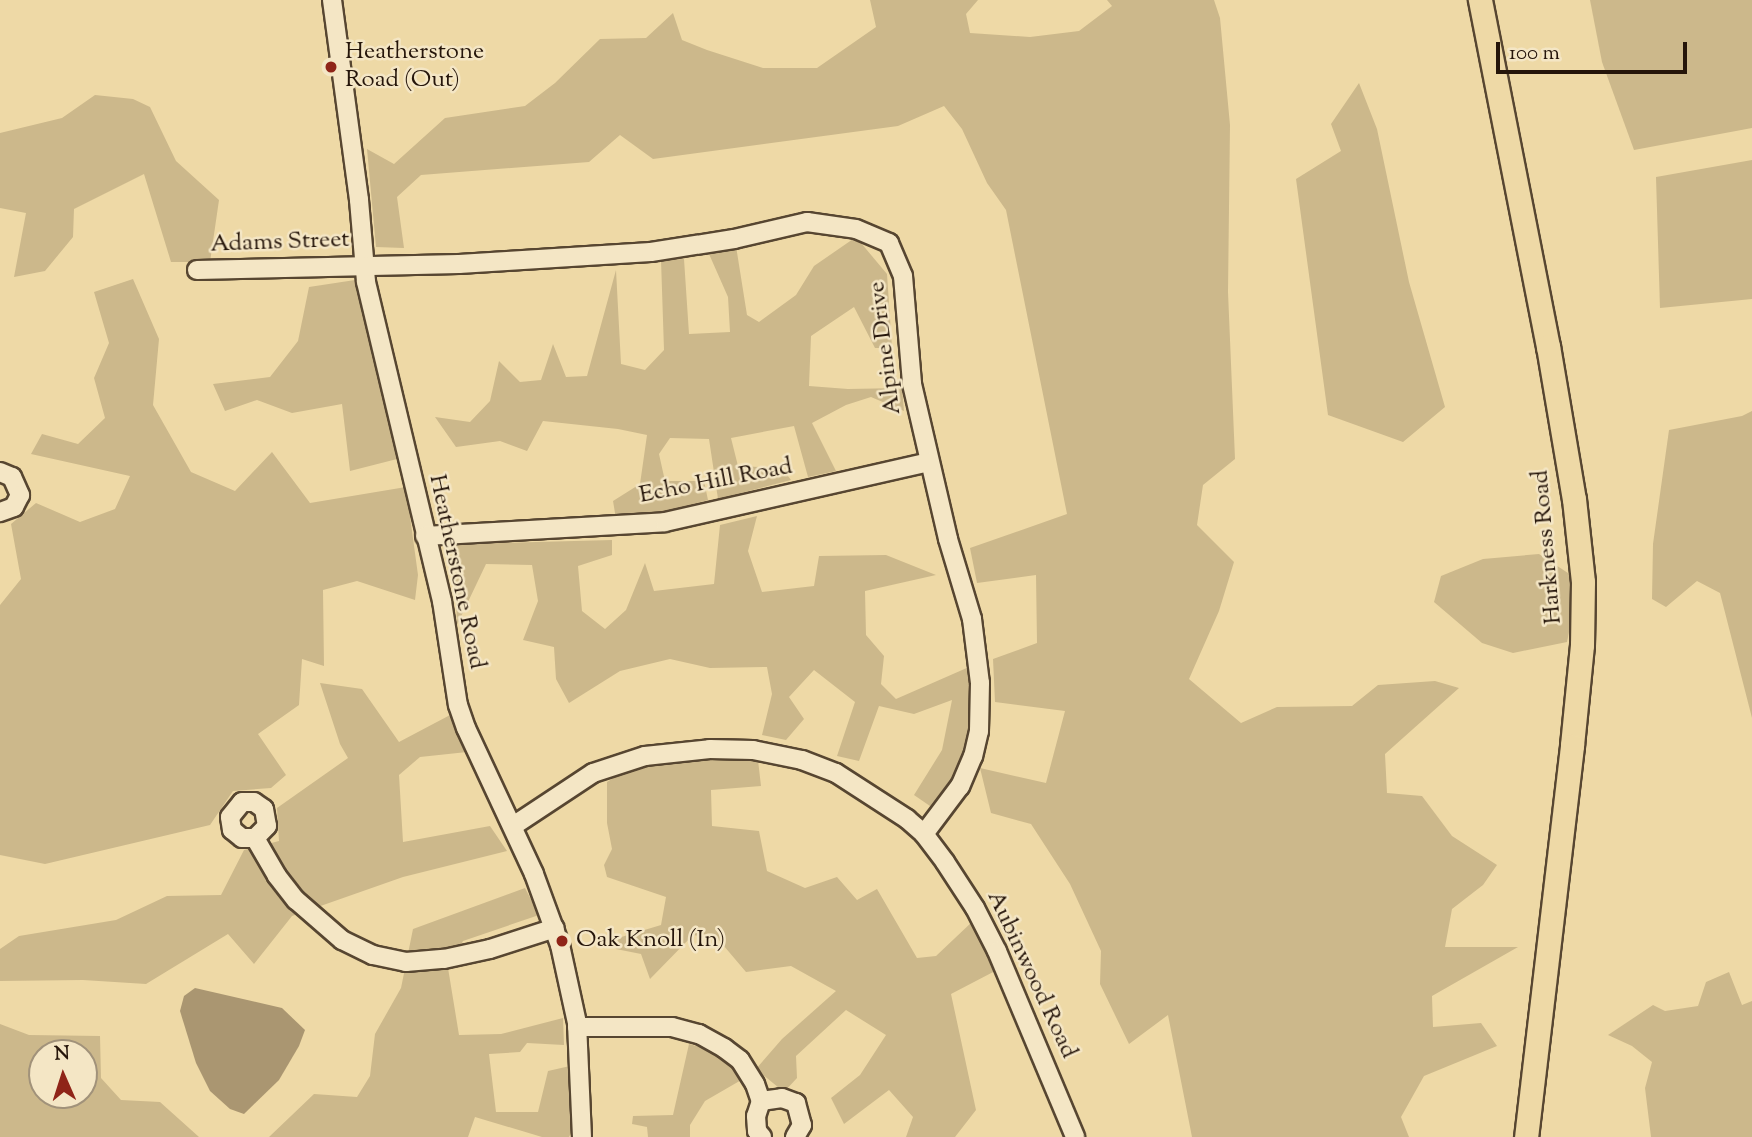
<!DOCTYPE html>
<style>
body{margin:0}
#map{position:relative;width:1752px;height:1137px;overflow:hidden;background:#eed9a6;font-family:"Sorts Mill Goudy",serif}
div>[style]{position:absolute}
.green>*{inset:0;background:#ccb88b}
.water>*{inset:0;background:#aa9671}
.roads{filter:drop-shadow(2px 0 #574631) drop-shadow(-2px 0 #574631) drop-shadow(0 2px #574631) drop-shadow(0 -2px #574631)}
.minor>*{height:18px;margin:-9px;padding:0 9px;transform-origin:9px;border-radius:9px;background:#f4e6c5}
.major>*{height:23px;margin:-11.5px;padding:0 11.5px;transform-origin:11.5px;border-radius:11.5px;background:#eed9a6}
.dots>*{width:19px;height:19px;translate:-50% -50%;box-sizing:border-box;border:4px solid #f4e6c5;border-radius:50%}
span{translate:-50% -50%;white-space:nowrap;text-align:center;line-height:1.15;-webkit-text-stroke:5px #f4e6c5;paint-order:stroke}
.poi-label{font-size:24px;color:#25150a}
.left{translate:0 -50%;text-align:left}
.street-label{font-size:24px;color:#25150a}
.north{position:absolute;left:28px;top:1039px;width:70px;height:70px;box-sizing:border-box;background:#f4e6c5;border:2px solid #a1927a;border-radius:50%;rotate:357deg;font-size:19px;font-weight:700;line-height:28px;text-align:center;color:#25150a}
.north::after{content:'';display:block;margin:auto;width:24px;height:32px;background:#8f2418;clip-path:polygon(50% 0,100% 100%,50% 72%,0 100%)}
.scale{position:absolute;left:1496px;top:42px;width:191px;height:32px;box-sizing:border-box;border:4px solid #25150a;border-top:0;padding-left:9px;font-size:21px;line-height:24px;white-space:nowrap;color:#25150a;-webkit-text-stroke:5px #f4e6c5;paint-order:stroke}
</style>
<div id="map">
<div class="green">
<i style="clip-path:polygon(870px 0,978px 0,966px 14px,970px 33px,1030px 37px,1079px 31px,1112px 6px,1107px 0,1214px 0,1220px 18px,1230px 125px,1228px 292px,1235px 459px,1203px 485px,1197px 525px,1234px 562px,1219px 611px,1189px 679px,1241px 723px,1277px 707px,1352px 706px,1378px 685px,1435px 681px,1459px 688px,1385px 754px,1387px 793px,1422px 796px,1452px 836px,1497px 865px,1483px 885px,1452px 909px,1445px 947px,1518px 947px,1432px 996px,1433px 1027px,1481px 1023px,1497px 1046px,1424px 1076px,1401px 1117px,1409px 1137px,1192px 1137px,1168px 1015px,1129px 1044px,1100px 984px,1101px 951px,1070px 884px,1031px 824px,991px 813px,980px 768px,1046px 783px,1065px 711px,995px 702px,993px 659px,1037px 643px,1036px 575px,977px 583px,970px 548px,1067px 514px,1006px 210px,987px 183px,962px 129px,944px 106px,898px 126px,653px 159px,620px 135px,589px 162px,421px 175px,397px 197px,404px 248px,376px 247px,367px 149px,394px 164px,445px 118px,525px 106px,555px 83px,600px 39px,646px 38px,673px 13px,682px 40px,707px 50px,763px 68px,817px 68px,876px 27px)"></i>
<i style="clip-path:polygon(1590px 0,1752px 0,1752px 128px,1634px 150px,1602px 62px)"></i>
<i style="clip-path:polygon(1359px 83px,1377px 129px,1409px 282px,1445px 407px,1403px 442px,1328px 415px,1296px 179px,1341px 151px,1331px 124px)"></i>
<i style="clip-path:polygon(95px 95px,133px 99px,150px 107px,176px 161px,219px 200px,210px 262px,171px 262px,144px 174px,74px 209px,73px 237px,45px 271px,14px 277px,26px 213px,0 208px,0 133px,62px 118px)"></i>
<i style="clip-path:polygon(1752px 160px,1752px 299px,1660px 308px,1656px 177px)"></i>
<i style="clip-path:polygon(856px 237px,887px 274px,892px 348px,875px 348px,854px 307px,811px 336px,809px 386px,848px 389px,902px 388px,904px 411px,871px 397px,846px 405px,812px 423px,836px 471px,808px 477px,794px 426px,731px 438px,738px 466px,782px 468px,791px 480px,718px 499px,709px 439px,670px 438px,659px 454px,665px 481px,704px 481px,708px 500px,651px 515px,616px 519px,613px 501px,640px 484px,647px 435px,618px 429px,543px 421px,527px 451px,500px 441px,456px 447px,435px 417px,470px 422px,490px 401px,499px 361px,520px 382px,541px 380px,553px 344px,566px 377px,587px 376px,616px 270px,621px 364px,645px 370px,664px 350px,661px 260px,684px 259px,689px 334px,730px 332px,728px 297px,709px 254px,736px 246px,747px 315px,759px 322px,796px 295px,814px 266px)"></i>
<i style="clip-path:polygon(133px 279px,159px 339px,153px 405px,191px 472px,235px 491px,272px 452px,310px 503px,406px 487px,418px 575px,415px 600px,357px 581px,323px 590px,324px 666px,302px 659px,299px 705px,258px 734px,286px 775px,271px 788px,233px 791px,210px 825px,45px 864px,0 855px,0 605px,21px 579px,11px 524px,36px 503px,80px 522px,115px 509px,130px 476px,31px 454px,42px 434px,78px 444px,105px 418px,94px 378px,109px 343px,94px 292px)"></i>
<i style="clip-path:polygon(355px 280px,401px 458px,350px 471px,342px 404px,292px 413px,257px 400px,225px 411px,213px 384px,270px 377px,298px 341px,309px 287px)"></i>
<i style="clip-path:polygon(1752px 411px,1752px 718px,1720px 593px,1697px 581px,1666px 607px,1652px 599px,1653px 544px,1669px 430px,1742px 416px)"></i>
<i style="clip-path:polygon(757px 516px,748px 551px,762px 592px,814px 586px,819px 556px,886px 555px,936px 575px,865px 591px,866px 635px,884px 656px,881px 684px,896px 699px,969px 667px,971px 717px,960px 767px,930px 806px,914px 795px,942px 750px,952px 700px,914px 714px,879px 706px,859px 761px,837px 756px,855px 702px,814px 670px,789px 697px,804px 719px,786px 740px,762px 735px,772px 694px,767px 667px,710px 668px,670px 659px,620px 671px,569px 703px,556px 679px,554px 647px,523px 640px,538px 601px,532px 565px,486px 564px,457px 625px,454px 544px,612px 540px,612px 555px,578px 566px,582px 611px,605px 629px,626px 610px,645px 563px,654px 591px,714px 584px,720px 525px)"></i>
<i style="clip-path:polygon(1539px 554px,1571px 575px,1576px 597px,1567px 642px,1513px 653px,1482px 643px,1434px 602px,1441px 576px,1483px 559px)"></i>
<i style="clip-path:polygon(320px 683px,362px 689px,399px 742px,452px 714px,467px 752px,420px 757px,399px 775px,403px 842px,490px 826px,507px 851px,403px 877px,292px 916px,254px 964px,228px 934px,146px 984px,83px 980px,0 981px,0 949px,19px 936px,116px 920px,167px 896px,221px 895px,244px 850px,279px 841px,277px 808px,348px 758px,340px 744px)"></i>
<i style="clip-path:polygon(680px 759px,758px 760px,761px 786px,711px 790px,712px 826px,759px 831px,767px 871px,805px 888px,837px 877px,857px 900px,877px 889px,917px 958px,936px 956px,973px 921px,997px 970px,951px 994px,976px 1110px,955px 1137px,906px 1137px,913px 1117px,889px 1090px,844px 1124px,831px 1098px,860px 1075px,886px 1035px,846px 1010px,796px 1056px,797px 1078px,784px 1092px,756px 1069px,782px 1039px,836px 991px,791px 966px,746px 972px,718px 939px,693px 935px,650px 979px,641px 954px,616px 949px,618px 938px,661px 925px,666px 897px,607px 877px,604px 865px,612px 849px,607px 823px,607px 782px,630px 768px)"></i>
<i style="clip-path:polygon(525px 888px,539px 915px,463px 941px,448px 968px,459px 1035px,501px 1034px,563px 1018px,564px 1045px,527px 1043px,520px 1052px,489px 1054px,496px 1112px,538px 1112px,548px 1071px,570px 1066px,575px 1125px,569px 1137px,542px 1137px,475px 1117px,468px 1137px,269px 1137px,314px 1094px,357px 1097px,370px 1076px,375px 1034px,401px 988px,413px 929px)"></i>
<i style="clip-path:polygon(1729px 972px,1742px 1005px,1752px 1001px,1752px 1137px,1651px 1137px,1645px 1088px,1652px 1062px,1632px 1046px,1608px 1035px,1653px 1005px,1665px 1011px,1698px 1006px,1706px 982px)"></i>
<i style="clip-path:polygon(evenodd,0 1024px,29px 1035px,100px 1036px,101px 1078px,121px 1100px,160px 1102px,199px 1137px,0 1137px,0 1024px,42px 1053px,84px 1053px,84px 1095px,42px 1095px,42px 1053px)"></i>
<i style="clip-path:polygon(689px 1044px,721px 1053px,743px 1079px,705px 1101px,690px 1125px,690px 1137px,648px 1137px,647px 1127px,632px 1124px,633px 1116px,673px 1115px)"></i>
</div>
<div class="water">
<i style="clip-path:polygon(195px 988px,282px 1008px,305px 1030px,299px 1046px,279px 1080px,244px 1114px,230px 1109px,210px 1091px,196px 1063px,180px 1011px,184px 996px)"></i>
</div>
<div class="roads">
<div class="minor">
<i style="left:332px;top:0;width:202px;rotate:82.3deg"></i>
<i style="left:359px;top:200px;width:82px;rotate:85.1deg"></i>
<i style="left:366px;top:282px;width:328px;rotate:76.6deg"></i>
<i style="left:442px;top:601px;width:105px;rotate:81.3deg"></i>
<i style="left:458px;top:705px;width:24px;rotate:71deg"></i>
<i style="left:466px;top:728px;width:161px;rotate:65deg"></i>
<i style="left:534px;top:874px;width:76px;rotate:69.9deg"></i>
<i style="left:560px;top:945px;width:80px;rotate:77.7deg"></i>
<i style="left:577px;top:1023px;width:114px;rotate:87.5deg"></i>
<i style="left:197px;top:270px;width:262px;rotate:-1.3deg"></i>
<i style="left:459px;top:264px;width:192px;rotate:-3.6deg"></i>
<i style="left:651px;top:252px;width:84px;rotate:-8.9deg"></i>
<i style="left:734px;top:239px;width:75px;rotate:-13.1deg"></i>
<i style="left:807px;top:222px;width:49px;rotate:8.1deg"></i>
<i style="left:856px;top:229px;width:36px;rotate:23deg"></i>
<i style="left:889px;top:243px;width:36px;rotate:67deg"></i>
<i style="left:903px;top:276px;width:108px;rotate:85.2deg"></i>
<i style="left:912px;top:384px;width:159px;rotate:76.9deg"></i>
<i style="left:948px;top:539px;width:84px;rotate:73.3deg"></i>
<i style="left:972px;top:619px;width:64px;rotate:82.9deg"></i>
<i style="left:980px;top:683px;width:48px;rotate:91.2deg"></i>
<i style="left:979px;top:731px;width:26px;rotate:103deg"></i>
<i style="left:973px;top:756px;width:33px;rotate:113deg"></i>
<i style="left:960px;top:786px;width:60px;rotate:126.9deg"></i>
<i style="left:0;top:472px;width:13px;rotate:23deg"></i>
<i style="left:12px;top:477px;width:20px;rotate:66deg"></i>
<i style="left:20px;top:495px;width:13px;rotate:117deg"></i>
<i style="left:14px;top:507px;width:15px;rotate:160deg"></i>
<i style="left:425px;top:536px;width:240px;rotate:-3.3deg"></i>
<i style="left:665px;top:522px;width:271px;rotate:-12.8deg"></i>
<i style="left:513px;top:826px;width:96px;rotate:-33.5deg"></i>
<i style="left:593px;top:773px;width:55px;rotate:-18.1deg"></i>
<i style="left:645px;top:756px;width:65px;rotate:-6.1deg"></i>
<i style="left:710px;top:749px;width:43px;rotate:1.3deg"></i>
<i style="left:753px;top:750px;width:50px;rotate:11.5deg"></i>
<i style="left:802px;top:760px;width:36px;rotate:21deg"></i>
<i style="left:836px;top:773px;width:85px;rotate:32.9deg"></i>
<i style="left:907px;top:819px;width:23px;rotate:41deg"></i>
<i style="left:924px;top:834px;width:35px;rotate:53deg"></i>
<i style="left:945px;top:862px;width:55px;rotate:56.9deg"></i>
<i style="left:975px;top:908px;width:48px;rotate:62.9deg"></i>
<i style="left:997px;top:951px;width:202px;rotate:67.2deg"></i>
<i style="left:255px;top:838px;width:13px;rotate:180deg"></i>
<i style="left:242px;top:838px;width:13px;rotate:-141deg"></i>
<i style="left:232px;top:830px;width:13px;rotate:-99deg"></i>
<i style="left:230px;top:817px;width:19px;rotate:-51deg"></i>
<i style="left:242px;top:802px;width:12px"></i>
<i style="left:254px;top:802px;width:12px;rotate:35deg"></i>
<i style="left:264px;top:809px;width:17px;rotate:80deg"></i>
<i style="left:267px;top:826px;width:17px;rotate:135deg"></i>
<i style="left:255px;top:838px;width:44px;rotate:59.9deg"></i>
<i style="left:277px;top:876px;width:31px;rotate:52deg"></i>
<i style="left:296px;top:900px;width:61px;rotate:41deg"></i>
<i style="left:342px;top:940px;width:34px;rotate:26deg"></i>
<i style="left:373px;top:955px;width:34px;rotate:12deg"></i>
<i style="left:406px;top:962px;width:38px;rotate:-5deg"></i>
<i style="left:444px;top:959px;width:47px;rotate:-12.3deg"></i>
<i style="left:490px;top:949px;width:68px;rotate:-17.9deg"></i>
<i style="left:577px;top:1027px;width:95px"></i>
<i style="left:672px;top:1027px;width:28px;rotate:15deg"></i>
<i style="left:699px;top:1034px;width:29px;rotate:29deg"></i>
<i style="left:724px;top:1048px;width:20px;rotate:37deg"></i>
<i style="left:740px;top:1060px;width:28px;rotate:58deg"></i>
<i style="left:755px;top:1084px;width:18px;rotate:71deg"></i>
<i style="left:761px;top:1101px;width:16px;rotate:108deg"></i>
<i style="left:756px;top:1116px;width:15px;rotate:86deg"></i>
<i style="left:757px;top:1131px;width:8px;rotate:50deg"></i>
<i style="left:761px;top:1101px;width:21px;rotate:-8deg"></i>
<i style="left:782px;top:1098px;width:15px;rotate:20deg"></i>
<i style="left:796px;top:1103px;width:23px;rotate:75deg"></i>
<i style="left:802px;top:1125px;width:14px;rotate:120deg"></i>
</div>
<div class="major">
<i style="left:1480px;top:0;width:353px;rotate:78.9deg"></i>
<i style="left:1548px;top:346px;width:155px;rotate:80.4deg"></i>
<i style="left:1574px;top:499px;width:83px;rotate:83.8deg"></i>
<i style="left:1583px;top:582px;width:63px;rotate:90.9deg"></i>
<i style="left:1582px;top:645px;width:101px;rotate:95.7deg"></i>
<i style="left:1572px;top:746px;width:394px;rotate:96.7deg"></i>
</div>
</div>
<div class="dots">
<i style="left:331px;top:67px;background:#8f2418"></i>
<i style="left:562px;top:941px;background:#8f2418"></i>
</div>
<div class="poi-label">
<span class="left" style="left:345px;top:67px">Heatherstone<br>Road (Out)</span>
<span class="left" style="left:576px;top:941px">Oak Knoll (In)</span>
</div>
<div class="street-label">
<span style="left:280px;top:243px;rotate:-2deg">Adams Street</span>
<span style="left:886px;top:348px;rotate:-97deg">Alpine Drive</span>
<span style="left:716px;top:482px;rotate:-11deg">Echo Hill Road</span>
<span style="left:1548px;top:547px;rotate:-95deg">Harkness Road</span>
<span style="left:456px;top:572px;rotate:78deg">Heatherstone Road</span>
<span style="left:1031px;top:975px;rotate:65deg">Aubinwood Road</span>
</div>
<div class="north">N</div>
<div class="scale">100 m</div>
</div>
